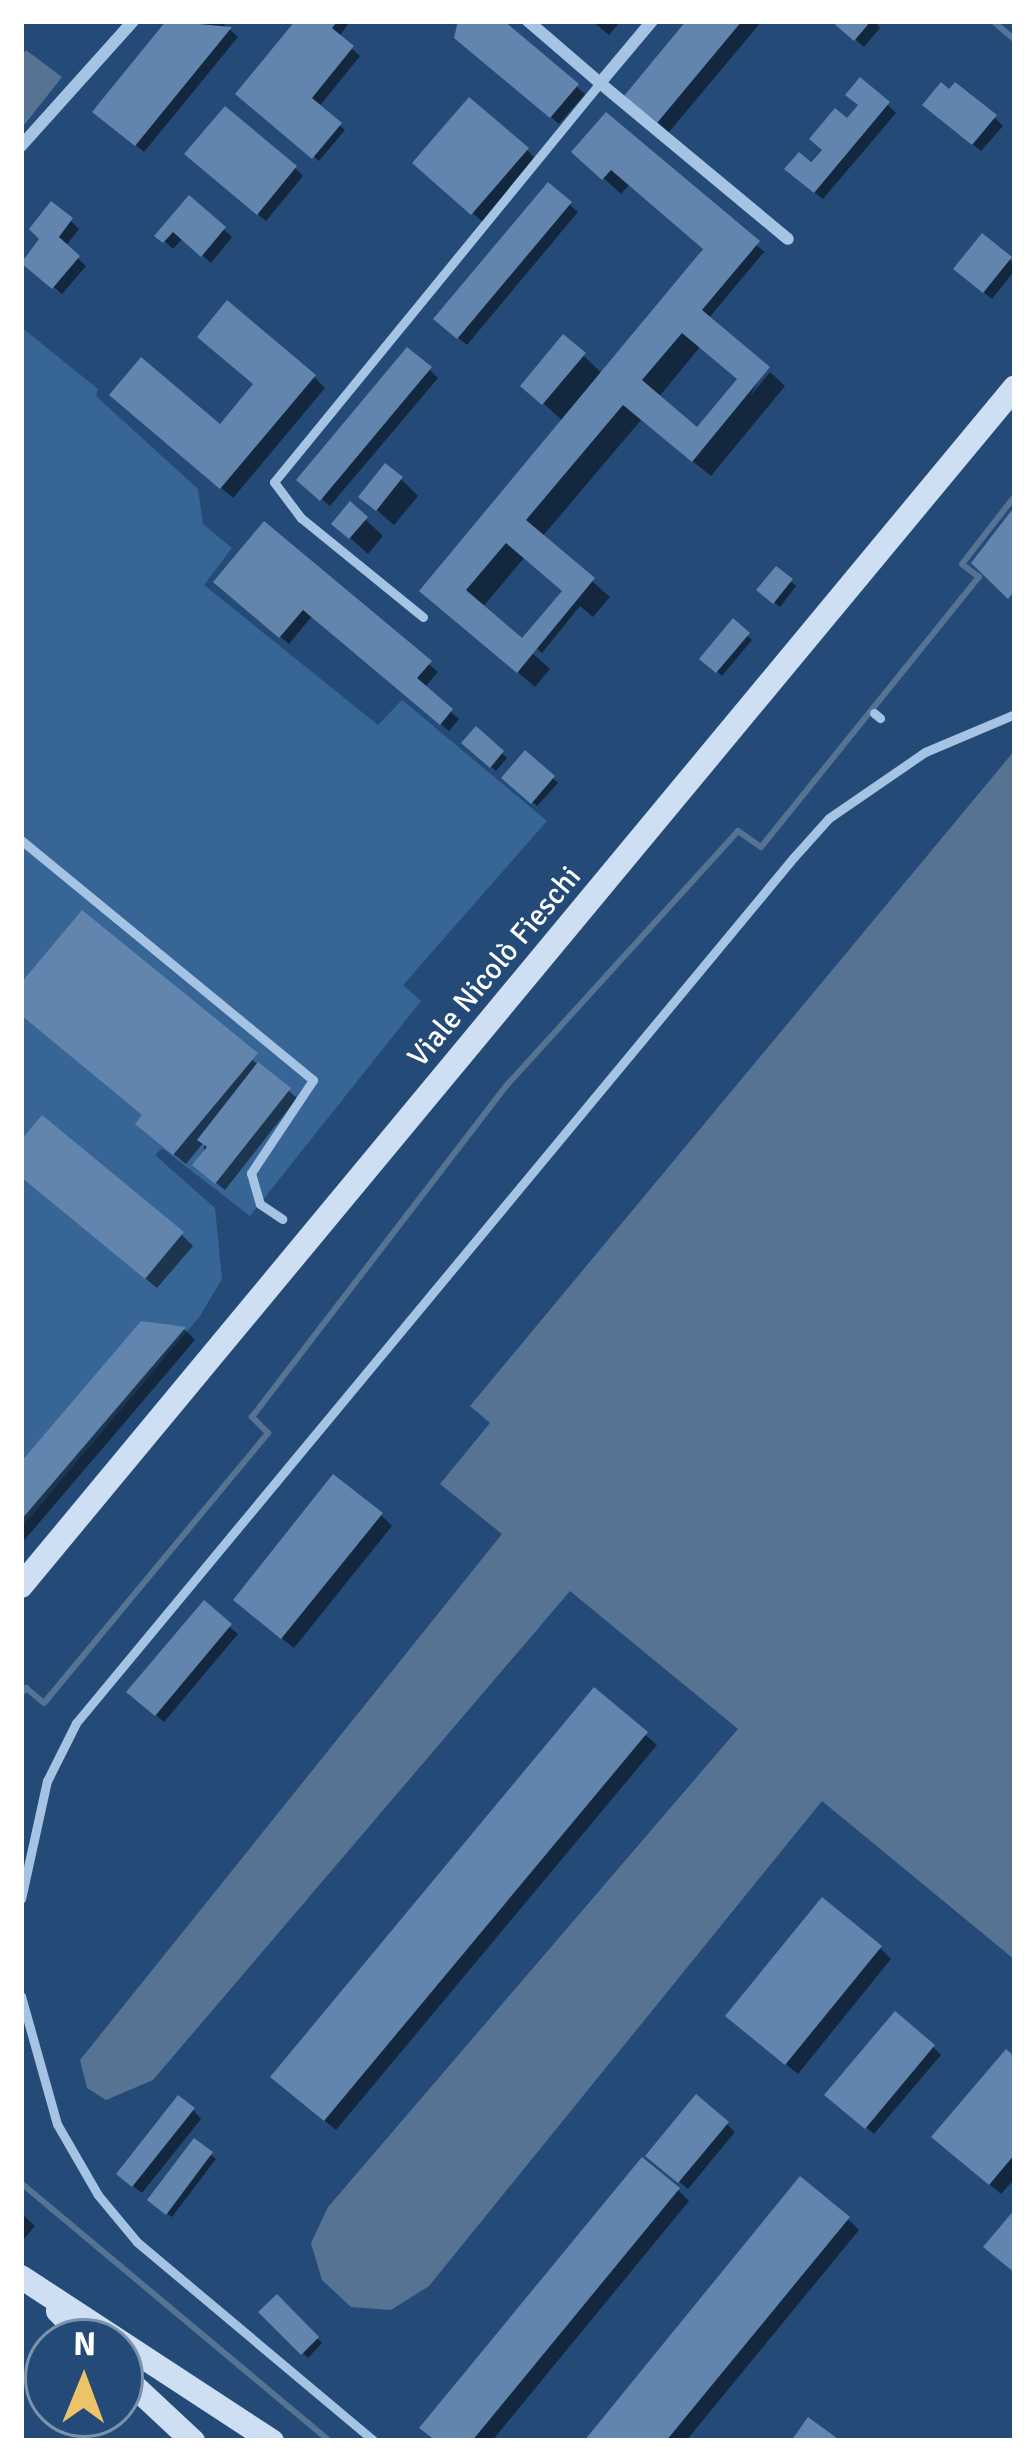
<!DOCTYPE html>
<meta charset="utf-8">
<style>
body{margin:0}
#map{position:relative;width:1036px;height:2462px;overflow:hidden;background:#244b77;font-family:Signika,sans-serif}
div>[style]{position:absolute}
.green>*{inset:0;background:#376595}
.water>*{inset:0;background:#567394}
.shadow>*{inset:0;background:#0007}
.stream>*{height:6px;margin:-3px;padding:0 3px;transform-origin:3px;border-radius:3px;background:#567394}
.building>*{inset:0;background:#6185ac}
.lane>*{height:9px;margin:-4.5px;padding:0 4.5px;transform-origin:4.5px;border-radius:4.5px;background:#a5c3e3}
.street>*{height:12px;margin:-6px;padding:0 6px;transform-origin:6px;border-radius:6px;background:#a5c3e3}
.secondary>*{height:24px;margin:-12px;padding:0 12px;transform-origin:12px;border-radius:12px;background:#cedff3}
span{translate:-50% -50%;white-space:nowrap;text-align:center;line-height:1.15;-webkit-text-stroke:12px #244b77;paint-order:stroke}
.street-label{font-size:30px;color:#fff}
.frame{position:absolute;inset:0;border:24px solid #fff;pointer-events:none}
.north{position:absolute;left:24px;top:2318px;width:120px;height:120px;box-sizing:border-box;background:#244b77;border:3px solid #7c93ad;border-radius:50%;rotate:1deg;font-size:33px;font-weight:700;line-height:48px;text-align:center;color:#fff}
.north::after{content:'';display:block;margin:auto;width:42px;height:54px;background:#edc369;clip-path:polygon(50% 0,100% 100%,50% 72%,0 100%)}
</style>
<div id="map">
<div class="green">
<i style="clip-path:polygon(21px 327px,98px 389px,96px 396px,198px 489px,203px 524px,232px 548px,204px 585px,378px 725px,402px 700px,547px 821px,403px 985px,421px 1001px,250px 1216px,162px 1148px,155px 1155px,215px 1208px,222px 1279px,200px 1316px,21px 1528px)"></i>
</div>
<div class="water">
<i style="clip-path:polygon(26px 50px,62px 77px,21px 129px,21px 56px)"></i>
<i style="clip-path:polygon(1015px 750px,1015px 1960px,822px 1801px,429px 2286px,391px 2310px,351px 2307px,322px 2280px,311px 2243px,328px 2207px,738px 1729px,570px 1591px,153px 2080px,106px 2100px,87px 2088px,80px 2060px,502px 1534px,440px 1484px,490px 1423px,470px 1406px)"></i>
</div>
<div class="shadow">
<i style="clip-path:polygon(169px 21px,220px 21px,238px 37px,144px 152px,96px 112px)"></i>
<i style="clip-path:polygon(299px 21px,350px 21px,339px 37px,360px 56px,319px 107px,345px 130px,319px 161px,247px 102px)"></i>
<i style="clip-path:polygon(463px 21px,499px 21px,585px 94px,559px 124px,467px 46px)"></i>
<i style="clip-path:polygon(592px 21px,621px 21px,609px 35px)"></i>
<i style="clip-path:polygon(690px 21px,762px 21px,669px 132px,639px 106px)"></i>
<i style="clip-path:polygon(834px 21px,874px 21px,880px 28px,864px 47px)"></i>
<i style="clip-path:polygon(888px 105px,896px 113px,823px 199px,796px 177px,848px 122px)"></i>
<i style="clip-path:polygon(evenodd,606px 116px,774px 260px,764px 252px,708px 319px,766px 368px,750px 396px,770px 372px,785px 386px,711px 476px,641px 420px,542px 537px,610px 597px,593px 617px,580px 606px,542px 653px,526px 638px,564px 592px,524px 558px,482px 608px,550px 669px,535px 687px,423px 591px,564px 422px,524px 386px,564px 338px,603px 374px,673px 290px,686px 294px,677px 285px,703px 248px,629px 185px,621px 194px,575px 152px,606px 116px,700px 347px,740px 380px,697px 431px,658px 398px,700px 347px)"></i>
<i style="clip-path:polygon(937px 116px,995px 118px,1003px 126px,981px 151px)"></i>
<i style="clip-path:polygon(527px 150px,538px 161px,484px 223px,427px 174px)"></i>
<i style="clip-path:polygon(197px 162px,295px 168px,303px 176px,266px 221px)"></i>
<i style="clip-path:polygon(549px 186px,578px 212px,467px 345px,445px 327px)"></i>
<i style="clip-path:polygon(189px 199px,232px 237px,211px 263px,183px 238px,173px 249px,159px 236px)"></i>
<i style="clip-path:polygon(71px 221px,79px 229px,65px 247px,86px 266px,62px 294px,33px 270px)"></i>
<i style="clip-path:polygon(1010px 259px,1015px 270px,992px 299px,965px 277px)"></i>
<i style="clip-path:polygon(430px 370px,438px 378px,330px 506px,308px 488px)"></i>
<i style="clip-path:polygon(314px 377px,325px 388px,233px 498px,125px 406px,220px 428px)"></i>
<i style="clip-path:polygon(401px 479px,418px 496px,394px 525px,362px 497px)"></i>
<i style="clip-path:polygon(351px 506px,383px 536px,368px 554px,335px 524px)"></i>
<i style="clip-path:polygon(264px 525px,438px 672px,424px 688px,459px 719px,449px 731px,312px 616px,289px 644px,225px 590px)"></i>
<i style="clip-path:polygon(777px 570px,796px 586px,780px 607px,760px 590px)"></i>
<i style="clip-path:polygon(733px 623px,752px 640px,722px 676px,703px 659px)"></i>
<i style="clip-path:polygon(476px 730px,507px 758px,496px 771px,465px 743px)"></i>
<i style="clip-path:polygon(525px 754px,558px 783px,537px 806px,505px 777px)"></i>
<i style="clip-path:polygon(82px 914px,297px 1098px,225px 1190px,204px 1173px,204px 1142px,186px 1164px,150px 1135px,145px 1116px,21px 1013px,21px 987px)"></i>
<i style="clip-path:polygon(21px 1145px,182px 1235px,193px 1246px,157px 1288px,21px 1176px)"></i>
<i style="clip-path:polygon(142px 1324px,185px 1330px,195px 1340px,21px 1544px,21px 1467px)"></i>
<i style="clip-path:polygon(381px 1515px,392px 1526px,294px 1648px,248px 1611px)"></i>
<i style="clip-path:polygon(204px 1605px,238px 1634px,164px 1722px,138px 1700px)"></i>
<i style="clip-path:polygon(595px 1692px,657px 1745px,336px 2130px,285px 2088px)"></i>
<i style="clip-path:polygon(880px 1948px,891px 1959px,798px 2074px,740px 2027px)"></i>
<i style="clip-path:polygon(933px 2047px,941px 2055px,874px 2134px,836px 2103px)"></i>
<i style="clip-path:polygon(1015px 2061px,1015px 2178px,1001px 2194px,946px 2148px)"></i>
<i style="clip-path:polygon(193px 2110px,201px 2119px,142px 2193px,128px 2182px)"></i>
<i style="clip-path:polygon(727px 2124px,735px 2132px,688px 2189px,657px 2164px)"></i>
<i style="clip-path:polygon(211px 2155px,216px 2159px,172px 2217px,155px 2205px)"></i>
<i style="clip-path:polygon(678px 2190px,689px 2201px,492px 2441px,438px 2441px)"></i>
<i style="clip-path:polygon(21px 2213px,35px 2226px,24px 2239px,21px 2236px)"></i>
<i style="clip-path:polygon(848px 2219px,859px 2230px,686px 2441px,588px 2441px)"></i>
<i style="clip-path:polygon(277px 2298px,322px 2343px,308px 2358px,262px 2312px)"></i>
</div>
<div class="stream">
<i style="left:993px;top:21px;width:29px;rotate:41deg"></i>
<i style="left:21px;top:1694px;width:8px;rotate:-50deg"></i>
<i style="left:26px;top:1688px;width:23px;rotate:40deg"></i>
<i style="left:44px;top:1703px;width:351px;rotate:-50.3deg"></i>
<i style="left:268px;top:1433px;width:23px;rotate:-135deg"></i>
<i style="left:252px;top:1417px;width:419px;rotate:-52.5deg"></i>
<i style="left:507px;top:1085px;width:343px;rotate:-47.7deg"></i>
<i style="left:738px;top:831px;width:28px;rotate:35deg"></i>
<i style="left:761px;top:847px;width:347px;rotate:-51.1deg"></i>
<i style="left:979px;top:577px;width:21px;rotate:-143deg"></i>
<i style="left:962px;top:564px;width:86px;rotate:-52.1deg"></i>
<i style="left:21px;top:2183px;width:403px;rotate:39.9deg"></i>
</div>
<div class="building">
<i style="clip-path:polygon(166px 21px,232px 27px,135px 146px,92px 112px)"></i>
<i style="clip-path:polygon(295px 21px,338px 21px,332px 28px,354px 46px,312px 98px,342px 123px,312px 159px,235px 94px)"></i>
<i style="clip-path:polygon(458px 21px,504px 21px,579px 84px,550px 118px,454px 38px)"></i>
<i style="clip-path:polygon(686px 21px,742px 21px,657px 123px,624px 96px)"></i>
<i style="clip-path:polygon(831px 21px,871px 21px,854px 41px)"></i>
<i style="clip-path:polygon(860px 77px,890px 102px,814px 193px,784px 169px,799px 152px,811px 162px,822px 150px,809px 139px,835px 108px,847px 118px,858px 105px,845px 95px)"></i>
<i style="clip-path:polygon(941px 82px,949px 89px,955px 82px,997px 115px,972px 145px,922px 105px)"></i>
<i style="clip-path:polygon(469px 97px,529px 148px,471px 215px,412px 163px)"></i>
<i style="clip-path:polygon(225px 106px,297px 166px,257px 215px,184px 154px)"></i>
<i style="clip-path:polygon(evenodd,606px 112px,760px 241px,702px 310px,770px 367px,692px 462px,623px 405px,526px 520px,595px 578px,517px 673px,419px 591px,703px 249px,611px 170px,602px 180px,571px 152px,606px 112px,682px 333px,737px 379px,697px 427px,642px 380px,682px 333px,606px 112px,506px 543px,562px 591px,522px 638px,466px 590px,506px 543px)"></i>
<i style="clip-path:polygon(548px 182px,572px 202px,457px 339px,433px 319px)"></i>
<i style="clip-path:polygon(189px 195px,226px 227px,201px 257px,173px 232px,163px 243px,154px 236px)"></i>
<i style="clip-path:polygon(51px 201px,73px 218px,59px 237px,80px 256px,52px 289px,21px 263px,39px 239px,29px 229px)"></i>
<i style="clip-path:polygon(982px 233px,1012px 257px,983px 293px,953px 269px)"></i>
<i style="clip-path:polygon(227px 300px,316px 375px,220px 489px,109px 395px,141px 357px,220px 424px,253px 384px,197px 337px)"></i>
<i style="clip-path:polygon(563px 334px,586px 353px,542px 405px,520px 386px)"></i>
<i style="clip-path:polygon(407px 347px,432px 367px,320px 501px,296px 480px)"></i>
<i style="clip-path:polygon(385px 463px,403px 477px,376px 511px,358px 497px)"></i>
<i style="clip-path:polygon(350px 501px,368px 517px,349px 539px,331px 524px)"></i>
<i style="clip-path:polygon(1015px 506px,1015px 590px,1008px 599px,971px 563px)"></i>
<i style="clip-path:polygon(264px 521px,432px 661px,417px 678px,453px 709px,440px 725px,303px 610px,279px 638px,213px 582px)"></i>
<i style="clip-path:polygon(776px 566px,793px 579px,773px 604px,756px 590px)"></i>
<i style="clip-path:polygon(733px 618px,750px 633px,716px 673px,699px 659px)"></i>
<i style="clip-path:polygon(476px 726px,504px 751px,490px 768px,461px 743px)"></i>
<i style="clip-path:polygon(525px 750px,555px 776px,531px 804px,501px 778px)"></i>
<i style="clip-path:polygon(82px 910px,258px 1053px,173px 1155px,135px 1124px,142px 1115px,21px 1015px,21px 983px)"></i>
<i style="clip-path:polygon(258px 1062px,291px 1088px,215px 1184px,192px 1165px,207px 1147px,197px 1140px)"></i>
<i style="clip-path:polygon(42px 1115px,184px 1232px,145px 1279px,21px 1177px,21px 1140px)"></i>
<i style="clip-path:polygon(141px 1321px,186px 1327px,21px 1520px,21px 1462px)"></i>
<i style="clip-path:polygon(333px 1474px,383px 1513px,281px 1639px,233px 1600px)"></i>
<i style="clip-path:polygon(204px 1600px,232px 1624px,155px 1716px,126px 1692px)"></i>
<i style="clip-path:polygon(594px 1687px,648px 1732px,324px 2121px,270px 2077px)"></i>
<i style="clip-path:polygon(822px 1897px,882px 1946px,785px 2065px,725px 2016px)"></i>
<i style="clip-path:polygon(895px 2011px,935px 2045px,865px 2129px,824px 2095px)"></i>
<i style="clip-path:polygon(1006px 2049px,1015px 2057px,1015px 2154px,989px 2185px,931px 2137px)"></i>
<i style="clip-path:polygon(696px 2094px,729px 2122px,678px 2183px,645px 2156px)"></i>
<i style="clip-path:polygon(178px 2095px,195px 2108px,132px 2187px,116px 2174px)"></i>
<i style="clip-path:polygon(194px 2138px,213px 2152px,166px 2215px,147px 2200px)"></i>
<i style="clip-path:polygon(642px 2157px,680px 2188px,472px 2441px,436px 2441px,419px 2428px)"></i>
<i style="clip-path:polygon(800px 2176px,850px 2217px,666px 2441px,584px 2441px)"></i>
<i style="clip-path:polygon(1015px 2209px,1015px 2273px,983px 2247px)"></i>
<i style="clip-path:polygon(277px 2294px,319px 2337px,301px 2355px,258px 2312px)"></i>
<i style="clip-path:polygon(808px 2417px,841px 2441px,791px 2441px)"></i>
</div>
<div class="lane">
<i style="left:423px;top:617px;width:157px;rotate:-140.9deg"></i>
<i style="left:301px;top:518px;width:45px;rotate:-126.9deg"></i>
<i style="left:274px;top:482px;width:515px;rotate:-50.75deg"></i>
<i style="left:874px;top:713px;width:8px;rotate:40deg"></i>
<i style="left:21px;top:840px;width:378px;rotate:39.4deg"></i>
<i style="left:313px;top:1080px;width:112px;rotate:123.7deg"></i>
<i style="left:251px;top:1173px;width:32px;rotate:74deg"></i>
<i style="left:260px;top:1204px;width:27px;rotate:34deg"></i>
<i style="left:21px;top:1899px;width:121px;rotate:-77.6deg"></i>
<i style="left:47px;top:1781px;width:65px;rotate:-63.4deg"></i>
<i style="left:76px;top:1723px;width:1125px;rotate:-50.34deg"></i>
<i style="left:794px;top:857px;width:52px;rotate:-48.1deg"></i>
<i style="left:829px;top:818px;width:116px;rotate:-34.5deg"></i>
<i style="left:925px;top:752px;width:98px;rotate:-22.9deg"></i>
<i style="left:21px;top:1996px;width:133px;rotate:74.3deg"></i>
<i style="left:57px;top:2124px;width:82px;rotate:60deg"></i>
<i style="left:98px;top:2195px;width:61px;rotate:50.3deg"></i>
<i style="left:137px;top:2242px;width:309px;rotate:40deg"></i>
</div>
<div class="street">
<i style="left:528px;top:21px;width:95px;rotate:40.7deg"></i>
<i style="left:600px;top:83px;width:81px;rotate:-50deg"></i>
<i style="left:600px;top:83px;width:244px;rotate:39.7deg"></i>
<i style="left:21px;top:146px;width:168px;rotate:-48.1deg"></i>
</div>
<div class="secondary">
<i style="left:21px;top:1586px;width:1557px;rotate:-50.34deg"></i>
<i style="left:21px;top:2277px;width:300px;rotate:33.2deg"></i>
<i style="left:58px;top:2311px;width:44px;rotate:45deg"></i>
<i style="left:120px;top:2373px;width:100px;rotate:43deg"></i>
</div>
<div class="street-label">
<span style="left:495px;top:967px;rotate:-50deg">Viale Nicolò Fieschi</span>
</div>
<div class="frame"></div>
<div class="north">N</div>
</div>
